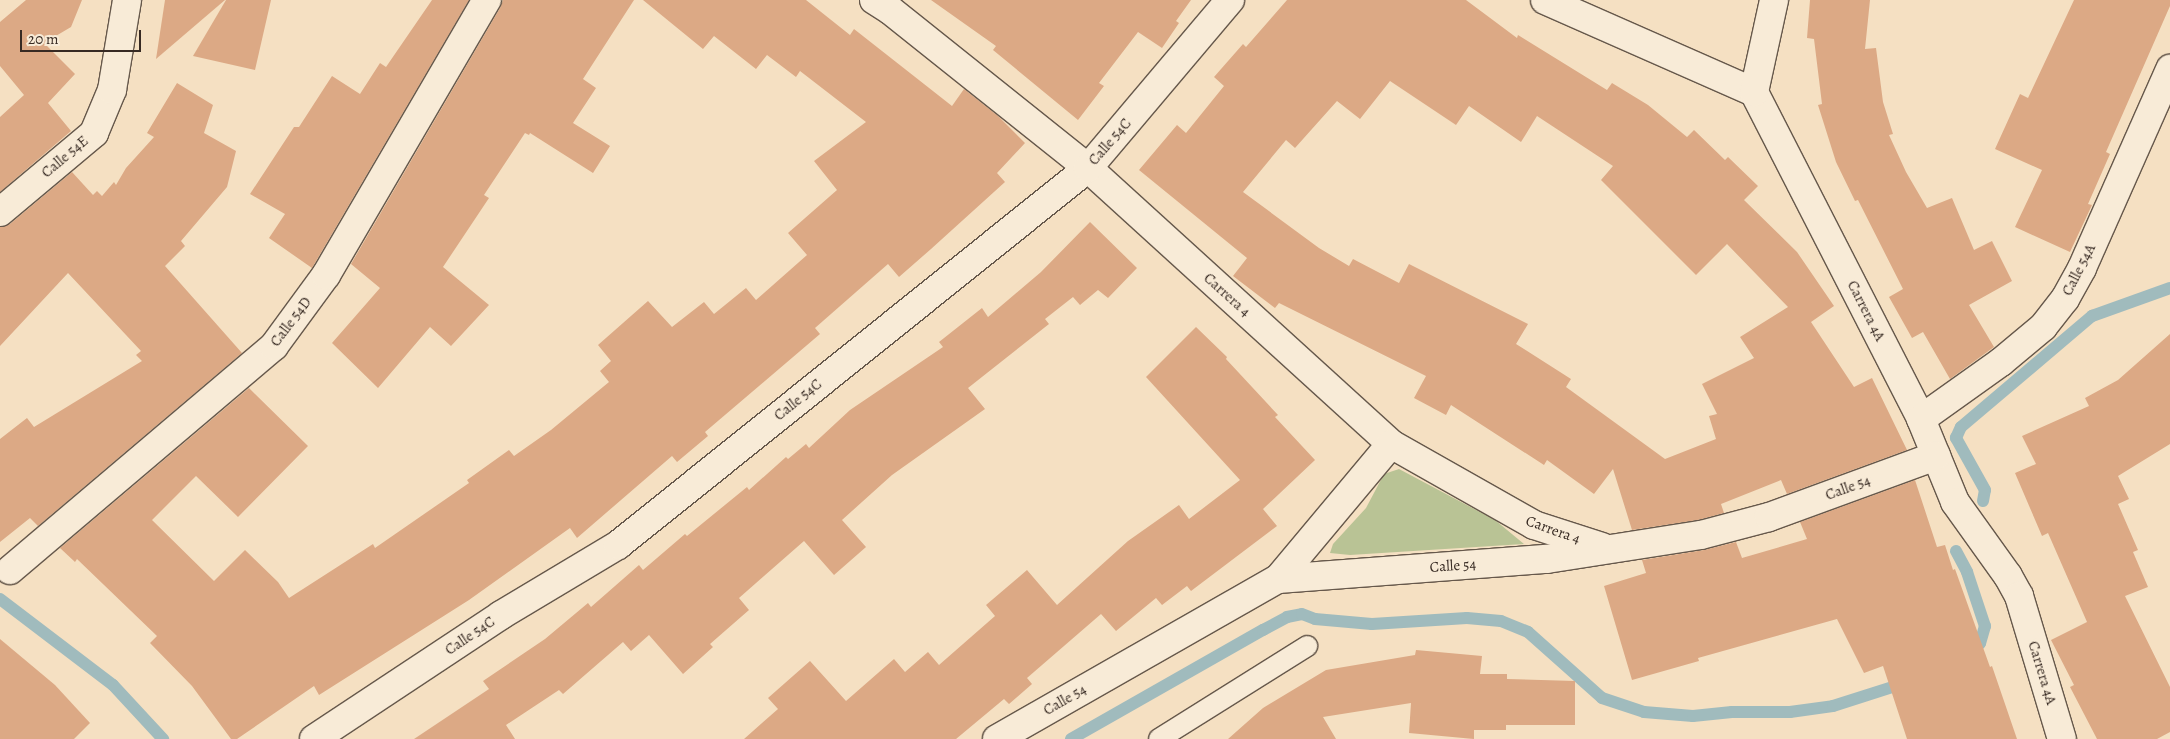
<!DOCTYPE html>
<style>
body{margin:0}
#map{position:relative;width:2170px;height:739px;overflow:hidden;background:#f5e0c2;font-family:Alegreya,serif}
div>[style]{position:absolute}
.green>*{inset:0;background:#b9c395}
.stream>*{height:12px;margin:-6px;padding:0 6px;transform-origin:6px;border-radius:6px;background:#a0bbbd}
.building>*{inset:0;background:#dca985}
.roads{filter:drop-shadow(1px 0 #66584b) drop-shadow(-1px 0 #66584b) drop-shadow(0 1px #66584b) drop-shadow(0 -1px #66584b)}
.service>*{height:20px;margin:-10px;padding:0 10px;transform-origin:10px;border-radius:10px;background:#f8ebd7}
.minor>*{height:28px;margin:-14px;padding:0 14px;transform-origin:14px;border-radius:14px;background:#f8ebd7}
span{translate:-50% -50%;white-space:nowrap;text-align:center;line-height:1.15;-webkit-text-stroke:5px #f8ebd7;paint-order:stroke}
.street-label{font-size:15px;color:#372a23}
.scale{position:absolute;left:20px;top:30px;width:121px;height:22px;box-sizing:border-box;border:2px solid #372a23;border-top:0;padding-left:6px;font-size:15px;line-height:18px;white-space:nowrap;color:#372a23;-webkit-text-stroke:4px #f8ebd7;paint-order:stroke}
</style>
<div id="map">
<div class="green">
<i style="clip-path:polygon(1399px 469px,1495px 520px,1524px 544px,1350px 555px,1330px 553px,1333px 544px,1366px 508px,1384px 474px)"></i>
</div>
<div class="stream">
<i style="left:1983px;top:501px;width:11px;rotate:-80deg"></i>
<i style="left:1985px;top:490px;width:60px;rotate:-119.1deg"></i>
<i style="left:1956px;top:438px;width:12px;rotate:-66deg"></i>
<i style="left:1961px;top:427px;width:172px;rotate:-40.3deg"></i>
<i style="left:2092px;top:316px;width:83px;rotate:-19.7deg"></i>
<i style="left:1956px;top:551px;width:24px;rotate:62deg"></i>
<i style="left:1967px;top:572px;width:57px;rotate:71.6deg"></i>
<i style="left:1985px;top:626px;width:18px;rotate:106deg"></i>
<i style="left:1980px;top:643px;width:14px;rotate:129deg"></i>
<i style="left:0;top:599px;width:142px;rotate:37.3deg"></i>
<i style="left:113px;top:685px;width:74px;rotate:47.2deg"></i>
<i style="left:1071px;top:739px;width:221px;rotate:-29.6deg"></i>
<i style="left:1263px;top:630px;width:27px;rotate:-28deg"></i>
<i style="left:1287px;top:617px;width:15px;rotate:-11deg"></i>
<i style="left:1302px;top:614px;width:14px;rotate:21deg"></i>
<i style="left:1315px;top:619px;width:57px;rotate:5deg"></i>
<i style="left:1372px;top:624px;width:95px;rotate:-3.6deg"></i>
<i style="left:1467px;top:618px;width:34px;rotate:5deg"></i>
<i style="left:1501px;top:621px;width:29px;rotate:22deg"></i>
<i style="left:1528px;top:632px;width:99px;rotate:41.7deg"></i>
<i style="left:1602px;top:698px;width:44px;rotate:18.4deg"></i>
<i style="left:1644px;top:712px;width:49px;rotate:4.7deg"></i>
<i style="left:1693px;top:716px;width:39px;rotate:-6deg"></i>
<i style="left:1732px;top:712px;width:58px"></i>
<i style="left:1790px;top:712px;width:43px;rotate:-7.9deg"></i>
<i style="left:1833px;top:706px;width:76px;rotate:-17.7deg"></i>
</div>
<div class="building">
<i style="clip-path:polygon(26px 0,82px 0,71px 27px,44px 43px,75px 74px,48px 103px,71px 131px,0 192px,0 117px,24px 95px,0 66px,0 22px)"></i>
<i style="clip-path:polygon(165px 0,225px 0,156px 59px)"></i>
<i style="clip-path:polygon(226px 0,271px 0,255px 70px,193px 56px)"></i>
<i style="clip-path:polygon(432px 0,469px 0,312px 268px,269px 238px,285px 214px,250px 194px,294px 127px,299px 127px,332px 76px,360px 94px,380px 63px,386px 67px)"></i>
<i style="clip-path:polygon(503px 0,634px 0,583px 79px,596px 88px,573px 123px,610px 146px,593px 173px,530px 133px,529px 135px,525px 133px,484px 195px,489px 198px,443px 267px,489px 305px,451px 346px,430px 327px,378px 388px,332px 343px,380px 288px,351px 264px,500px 8px)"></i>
<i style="clip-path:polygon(643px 0,806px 0,850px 35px,854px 29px,952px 106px,964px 89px,998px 116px,1025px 143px,997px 173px,1005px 182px,931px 249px,899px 277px,888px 264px,815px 328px,820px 334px,705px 432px,708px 436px,677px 462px,672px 456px,577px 538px,570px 528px,469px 600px,319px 695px,314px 686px,237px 739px,231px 739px,192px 686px,150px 643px,157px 636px,77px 559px,75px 562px,60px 548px,249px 388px,308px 446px,238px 517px,196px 476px,152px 520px,214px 581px,245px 550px,278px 582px,289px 598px,373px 544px,375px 548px,469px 483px,467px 480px,509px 450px,514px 456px,551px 430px,609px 382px,600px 371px,611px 361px,598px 345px,648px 301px,672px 327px,704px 302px,714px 314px,746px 288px,756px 300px,807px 255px,788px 233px,837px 190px,814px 161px,866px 122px,800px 71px,796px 77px,767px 55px,756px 69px,714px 36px,703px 49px)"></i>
<i style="clip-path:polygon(931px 0,1191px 0,1176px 21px,1179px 23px,1162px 48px,1138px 32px,1099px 83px,1104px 86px,1078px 120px,993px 50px,996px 46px)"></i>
<i style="clip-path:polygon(evenodd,1287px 0,1466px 0,1517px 38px,1518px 35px,1607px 90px,1612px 83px,1648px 105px,1687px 137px,1694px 130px,1725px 160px,1728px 157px,1758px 186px,1744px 200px,1797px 252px,1834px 306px,1811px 322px,1854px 387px,1872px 378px,1907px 450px,1787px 494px,1781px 480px,1721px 504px,1724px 513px,1698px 520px,1632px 530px,1613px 469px,1594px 494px,1547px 460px,1544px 465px,1451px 405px,1446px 415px,1414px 398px,1426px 376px,1279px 303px,1275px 308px,1233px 276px,1247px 258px,1139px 170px,1177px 125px,1186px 133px,1224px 86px,1214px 77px,1243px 44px,1246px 47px,1287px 0,1390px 81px,1456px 125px,1469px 106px,1521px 142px,1537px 116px,1613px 166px,1601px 180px,1696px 275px,1727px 244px,1788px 307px,1740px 337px,1754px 358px,1702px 384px,1717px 414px,1709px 416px,1716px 439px,1665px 459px,1566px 387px,1571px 379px,1516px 344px,1528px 324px,1409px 264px,1399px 283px,1353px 259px,1349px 266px,1319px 248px,1243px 192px,1286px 140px,1295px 148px,1337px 101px,1360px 119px,1390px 81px)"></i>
<i style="clip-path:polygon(1810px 0,1870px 0,1865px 49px,1876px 48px,1883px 102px,1893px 134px,1889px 135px,1906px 172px,1927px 208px,1952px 198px,1974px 250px,1992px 241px,2012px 281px,1969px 305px,1994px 347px,1950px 379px,1923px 332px,1912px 338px,1889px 297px,1903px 289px,1858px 200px,1855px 201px,1836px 162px,1818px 105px,1822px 104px,1814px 39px,1807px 38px)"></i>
<i style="clip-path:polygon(2074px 0,2170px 0,2170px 6px,2106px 152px,2110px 154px,2088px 204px,2092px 205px,2070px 252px,2015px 227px,2042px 170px,1995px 149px,2020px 94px,2028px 98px)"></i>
<i style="clip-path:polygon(177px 83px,213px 105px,204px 133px,236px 151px,227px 187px,181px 241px,185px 246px,165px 266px,242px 353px,38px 526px,30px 518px,0 542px,0 439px,27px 418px,34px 427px,142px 361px,136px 355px,141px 351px,68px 273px,0 346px,0 227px,10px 224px,72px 172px,93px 195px,97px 191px,102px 196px,114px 182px,116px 185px,126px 168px,154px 137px,147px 133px)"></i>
<i style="clip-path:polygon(1090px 222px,1137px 268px,1108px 298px,1098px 290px,1080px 305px,1073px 297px,1045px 319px,1049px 324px,968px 388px,985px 409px,892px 475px,842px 520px,866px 547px,834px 575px,804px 541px,739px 598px,749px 610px,710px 644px,713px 647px,683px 674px,649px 635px,631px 651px,623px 642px,563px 694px,559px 690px,506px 725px,515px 739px,414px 739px,489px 689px,483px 681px,545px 639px,588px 603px,591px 607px,639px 565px,643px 570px,685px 534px,687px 536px,747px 487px,749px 490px,786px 457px,788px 459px,806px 444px,809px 448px,850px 410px,943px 347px,939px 342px,982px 308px,988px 317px,1041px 272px)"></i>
<i style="clip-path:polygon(1196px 327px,1227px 357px,1226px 359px,1278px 415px,1275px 417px,1315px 460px,1263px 509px,1277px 526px,1191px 591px,1187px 586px,1162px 605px,1156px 598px,1116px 631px,1101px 614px,1027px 678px,1032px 684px,1009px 704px,1004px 699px,956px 739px,744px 739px,778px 709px,768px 698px,810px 661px,846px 701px,894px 659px,905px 672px,928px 652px,939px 665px,995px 616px,986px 605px,1027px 570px,1057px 605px,1128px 541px,1179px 505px,1189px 519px,1240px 480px,1146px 377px)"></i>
<i style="clip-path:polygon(2170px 334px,2170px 444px,2118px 476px,2129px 499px,2118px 504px,2138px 550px,2133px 552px,2148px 587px,2125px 596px,2170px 687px,2170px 732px,2157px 739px,2097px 739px,2070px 687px,2074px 685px,2051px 640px,2087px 622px,2048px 533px,2042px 536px,2015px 473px,2036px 464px,2022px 436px,2089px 406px,2085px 398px,2118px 380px)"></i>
<i style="clip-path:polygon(1915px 480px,1937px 547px,1945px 545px,1953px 570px,1955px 569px,1990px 667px,1992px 666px,2017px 739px,1907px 739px,1883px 666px,1864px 673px,1837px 619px,1698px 658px,1699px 661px,1632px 680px,1604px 586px,1646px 573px,1642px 560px,1704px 550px,1736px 542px,1742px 558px,1807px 539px,1800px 522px)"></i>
<i style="clip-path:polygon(0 639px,55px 685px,90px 723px,74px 739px,0 739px)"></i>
<i style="clip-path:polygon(1416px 650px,1482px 656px,1480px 674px,1507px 674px,1507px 679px,1575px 681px,1575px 725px,1506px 725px,1506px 730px,1474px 730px,1474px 739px,1409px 733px,1411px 703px,1323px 717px,1336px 739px,1228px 739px,1263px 708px,1326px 670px,1415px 655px)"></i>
</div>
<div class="roads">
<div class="service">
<i style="left:1159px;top:739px;width:175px;rotate:-32.1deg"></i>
</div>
<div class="minor">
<i style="left:874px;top:0;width:19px;rotate:32deg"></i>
<i style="left:890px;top:10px;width:253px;rotate:38.6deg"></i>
<i style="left:1088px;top:168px;width:410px;rotate:42.3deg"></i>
<i style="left:1391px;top:444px;width:164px;rotate:29.5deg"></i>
<i style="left:1534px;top:525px;width:71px;rotate:17.9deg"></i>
<i style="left:1545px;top:0;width:228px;rotate:23.8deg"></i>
<i style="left:1754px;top:92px;width:367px;rotate:62.9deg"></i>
<i style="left:1921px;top:419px;width:90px;rotate:67.7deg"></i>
<i style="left:1955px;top:502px;width:91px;rotate:54.4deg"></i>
<i style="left:2008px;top:576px;width:23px;rotate:61deg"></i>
<i style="left:2019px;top:596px;width:149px;rotate:73.3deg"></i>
<i style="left:1754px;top:92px;width:94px;rotate:-77.7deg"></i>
<i style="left:0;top:212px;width:123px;rotate:-40deg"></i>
<i style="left:94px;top:133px;width:47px;rotate:-67.3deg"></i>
<i style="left:112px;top:90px;width:91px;rotate:-80.5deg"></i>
<i style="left:1921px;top:419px;width:98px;rotate:-35.5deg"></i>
<i style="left:2001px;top:362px;width:55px;rotate:-39.8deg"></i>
<i style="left:2043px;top:327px;width:36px;rotate:-52deg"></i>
<i style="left:2065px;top:299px;width:35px;rotate:-61deg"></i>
<i style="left:2082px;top:268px;width:218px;rotate:-66.1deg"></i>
<i style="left:10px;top:570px;width:346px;rotate:-40.3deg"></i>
<i style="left:274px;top:346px;width:88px;rotate:-53.8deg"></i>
<i style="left:326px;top:275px;width:319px;rotate:-59.7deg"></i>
<i style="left:1278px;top:579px;width:176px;rotate:-50.1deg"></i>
<i style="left:314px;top:739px;width:224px;rotate:-33.5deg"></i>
<i style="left:501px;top:615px;width:136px;rotate:-30.9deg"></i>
<i style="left:618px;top:545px;width:603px;rotate:-38.73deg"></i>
<i style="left:1088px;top:168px;width:220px;rotate:-49.8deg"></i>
<i style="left:997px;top:739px;width:323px;rotate:-29.7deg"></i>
<i style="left:1278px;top:579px;width:270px;rotate:-4.3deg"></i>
<i style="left:1547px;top:559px;width:156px;rotate:-8.9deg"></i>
<i style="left:1701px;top:535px;width:70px;rotate:-14.8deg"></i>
<i style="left:1769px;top:517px;width:178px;rotate:-20.1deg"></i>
</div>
</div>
<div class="street-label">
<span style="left:1110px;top:142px;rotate:-49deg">Calle 54C</span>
<span style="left:65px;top:157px;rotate:-40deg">Calle 54E</span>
<span style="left:2079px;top:270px;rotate:-63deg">Calle 54A</span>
<span style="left:1227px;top:295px;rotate:42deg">Carrera 4</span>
<span style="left:1866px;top:311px;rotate:63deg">Carrera 4A</span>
<span style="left:291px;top:322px;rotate:-53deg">Calle 54D</span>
<span style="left:798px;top:400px;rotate:-39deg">Calle 54C</span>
<span style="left:1848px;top:488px;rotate:-20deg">Calle 54</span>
<span style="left:1553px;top:530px;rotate:20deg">Carrera 4</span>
<span style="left:1453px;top:566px;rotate:-4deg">Calle 54</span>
<span style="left:470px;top:636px;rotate:-34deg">Calle 54C</span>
<span style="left:2042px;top:673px;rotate:73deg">Carrera 4A</span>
<span style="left:1065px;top:700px;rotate:-30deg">Calle 54</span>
</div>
<div class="scale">20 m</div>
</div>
